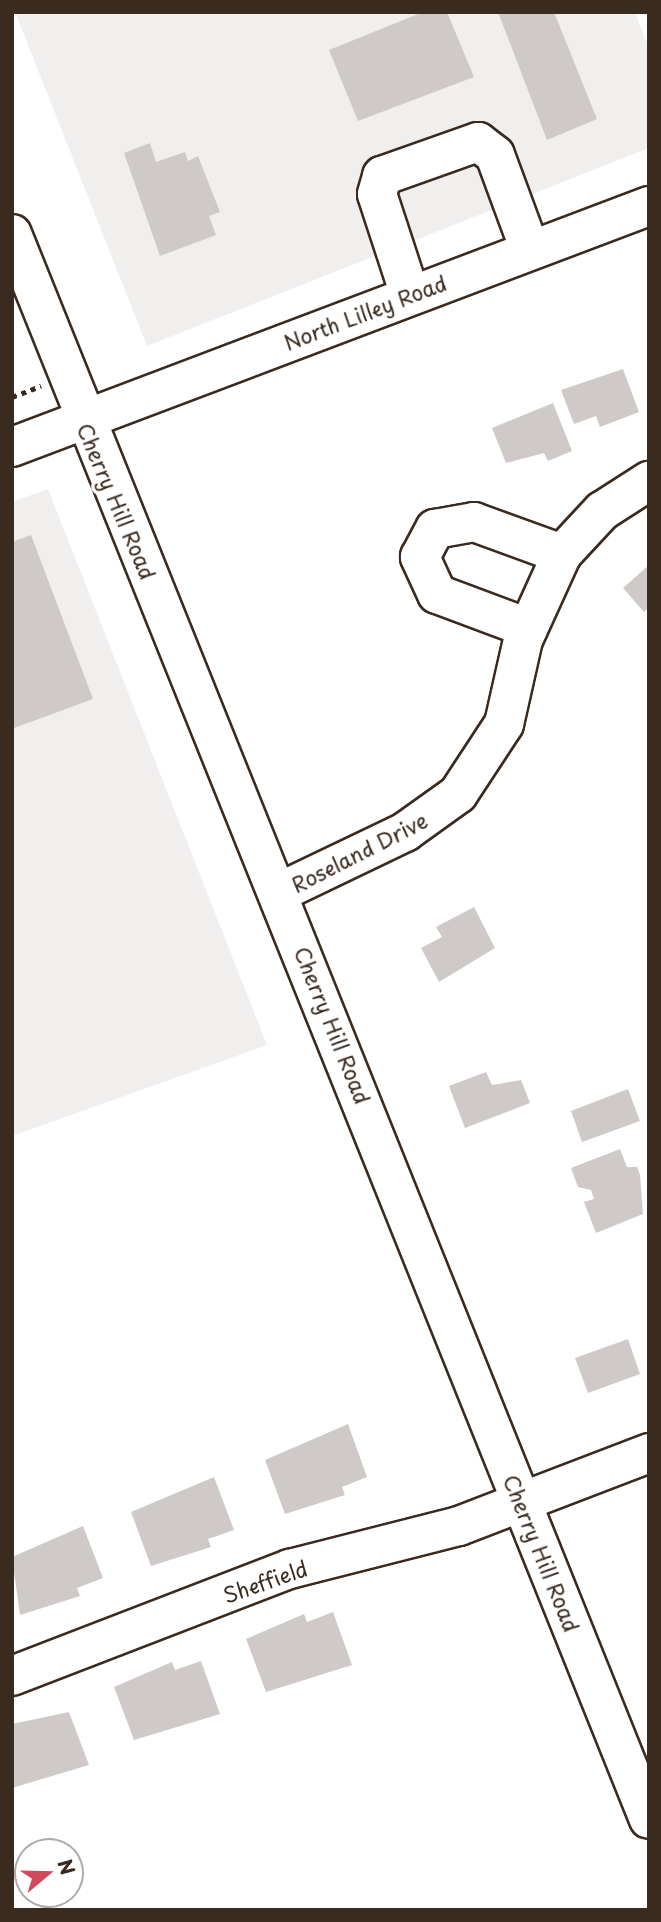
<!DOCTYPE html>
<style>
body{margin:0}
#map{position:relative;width:661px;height:1922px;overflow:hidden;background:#fff;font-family:"Playpen Sans",sans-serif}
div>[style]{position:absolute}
.built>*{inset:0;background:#f1efee}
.building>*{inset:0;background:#cfcac7}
.path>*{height:4.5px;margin-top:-2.25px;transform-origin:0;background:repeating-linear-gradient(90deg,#3b2a1e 0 5px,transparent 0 10px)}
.roads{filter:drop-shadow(2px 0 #3b2a1e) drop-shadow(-2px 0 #3b2a1e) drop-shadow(0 2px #3b2a1e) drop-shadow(0 -2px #3b2a1e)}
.minor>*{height:38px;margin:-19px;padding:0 19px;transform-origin:19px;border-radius:19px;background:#fff}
.major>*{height:38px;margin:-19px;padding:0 19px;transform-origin:19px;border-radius:19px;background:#fff}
span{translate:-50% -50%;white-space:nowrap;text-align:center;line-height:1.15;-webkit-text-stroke:7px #fff;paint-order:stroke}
.street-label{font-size:21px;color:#3b2a1e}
.frame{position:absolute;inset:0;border:14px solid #3b2a1e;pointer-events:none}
.north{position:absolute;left:14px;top:1838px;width:70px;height:70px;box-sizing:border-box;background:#fff;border:2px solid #b1aaa5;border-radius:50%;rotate:71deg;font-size:19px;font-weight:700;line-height:28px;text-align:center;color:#3b2a1e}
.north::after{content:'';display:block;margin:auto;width:24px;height:32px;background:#d1495b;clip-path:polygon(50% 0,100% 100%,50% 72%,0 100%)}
</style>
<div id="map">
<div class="built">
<i style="clip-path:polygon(15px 12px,635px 12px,649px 48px,649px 148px,147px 346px)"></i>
<i style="clip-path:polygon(48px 489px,267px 1045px,12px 1136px,12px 502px)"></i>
</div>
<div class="building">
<i style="clip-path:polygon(423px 12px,447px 12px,474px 77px,358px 121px,329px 50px)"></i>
<i style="clip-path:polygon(498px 12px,554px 12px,597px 119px,547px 140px)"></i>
<i style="clip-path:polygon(150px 143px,156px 162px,185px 152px,188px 161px,198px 156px,220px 212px,209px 216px,216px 235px,160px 256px,124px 153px)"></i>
<i style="clip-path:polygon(623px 369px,639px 412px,600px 427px,596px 416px,574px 424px,561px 390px)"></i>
<i style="clip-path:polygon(553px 403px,572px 451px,548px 461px,544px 453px,506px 463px,492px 428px)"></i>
<i style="clip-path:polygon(31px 535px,93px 699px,14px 728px,12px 542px)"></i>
<i style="clip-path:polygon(649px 565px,649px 608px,644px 612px,623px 588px)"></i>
<i style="clip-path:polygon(474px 907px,495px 948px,439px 982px,421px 948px,442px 937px,436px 927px)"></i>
<i style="clip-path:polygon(486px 1072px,492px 1085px,521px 1080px,530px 1103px,465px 1128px,449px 1086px)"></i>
<i style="clip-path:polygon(628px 1089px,640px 1121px,582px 1142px,571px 1111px)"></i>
<i style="clip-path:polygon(620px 1149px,627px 1167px,637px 1167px,640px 1175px,643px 1214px,596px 1233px,584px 1202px,594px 1199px,591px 1190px,578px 1187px,571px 1168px)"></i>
<i style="clip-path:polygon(628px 1339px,640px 1374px,588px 1393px,575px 1358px)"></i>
<i style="clip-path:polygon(348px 1424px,367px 1477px,342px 1487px,345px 1495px,285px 1514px,265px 1460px)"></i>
<i style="clip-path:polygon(214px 1477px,234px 1530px,208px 1539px,211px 1547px,151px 1566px,131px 1512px)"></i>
<i style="clip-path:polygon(83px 1526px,103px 1578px,77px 1588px,80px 1596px,20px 1615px,12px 1557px)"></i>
<i style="clip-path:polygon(333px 1612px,352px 1665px,266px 1692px,246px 1639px,304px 1614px,307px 1622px)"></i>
<i style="clip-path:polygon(201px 1661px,220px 1714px,134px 1740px,114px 1687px,172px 1662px,175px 1670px)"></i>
<i style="clip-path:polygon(69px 1712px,89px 1765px,12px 1788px,12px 1724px)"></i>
</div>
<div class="path">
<i style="left:12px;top:397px;width:31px;rotate:-21deg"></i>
</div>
<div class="roads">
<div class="minor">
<i style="left:410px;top:295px;width:106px;rotate:-108.1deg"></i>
<i style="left:377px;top:194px;width:19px;rotate:-74deg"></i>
<i style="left:382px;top:176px;width:102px;rotate:-19.5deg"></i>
<i style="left:478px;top:142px;width:21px;rotate:37deg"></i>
<i style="left:495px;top:155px;width:101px;rotate:69.8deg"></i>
<i style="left:12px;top:447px;width:681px;rotate:-20.72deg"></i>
<i style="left:528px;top:628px;width:97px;rotate:-159.5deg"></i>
<i style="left:437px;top:594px;width:41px;rotate:-114.7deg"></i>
<i style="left:420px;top:557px;width:32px;rotate:-62deg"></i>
<i style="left:435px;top:529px;width:40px;rotate:-10deg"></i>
<i style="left:474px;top:522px;width:94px;rotate:20deg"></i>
<i style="left:280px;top:892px;width:139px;rotate:-25.6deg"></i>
<i style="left:405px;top:832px;width:65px;rotate:-35.6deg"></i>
<i style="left:458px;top:794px;width:84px;rotate:-56.7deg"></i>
<i style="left:504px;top:724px;width:86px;rotate:-77.3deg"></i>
<i style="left:523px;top:640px;width:94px;rotate:-65.6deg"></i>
<i style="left:562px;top:554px;width:59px;rotate:-47.1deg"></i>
<i style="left:602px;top:511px;width:56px;rotate:-32.6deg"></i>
<i style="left:12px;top:1676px;width:298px;rotate:-21.1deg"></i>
<i style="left:290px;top:1569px;width:174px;rotate:-14.3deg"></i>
<i style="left:459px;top:1526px;width:204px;rotate:-21deg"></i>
</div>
<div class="major">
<i style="left:12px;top:234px;width:1708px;rotate:68.11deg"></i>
</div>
</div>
<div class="street-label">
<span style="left:365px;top:312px;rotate:-21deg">North Lilley Road</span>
<span style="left:117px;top:501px;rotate:67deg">Cherry Hill Road</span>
<span style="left:359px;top:852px;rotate:-27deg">Roseland Drive</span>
<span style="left:333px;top:1025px;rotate:68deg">Cherry Hill Road</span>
<span style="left:542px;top:1553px;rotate:68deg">Cherry Hill Road</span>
<span style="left:265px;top:1581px;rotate:-19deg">Sheffield</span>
</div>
<div class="frame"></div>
<div class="north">N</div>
</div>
